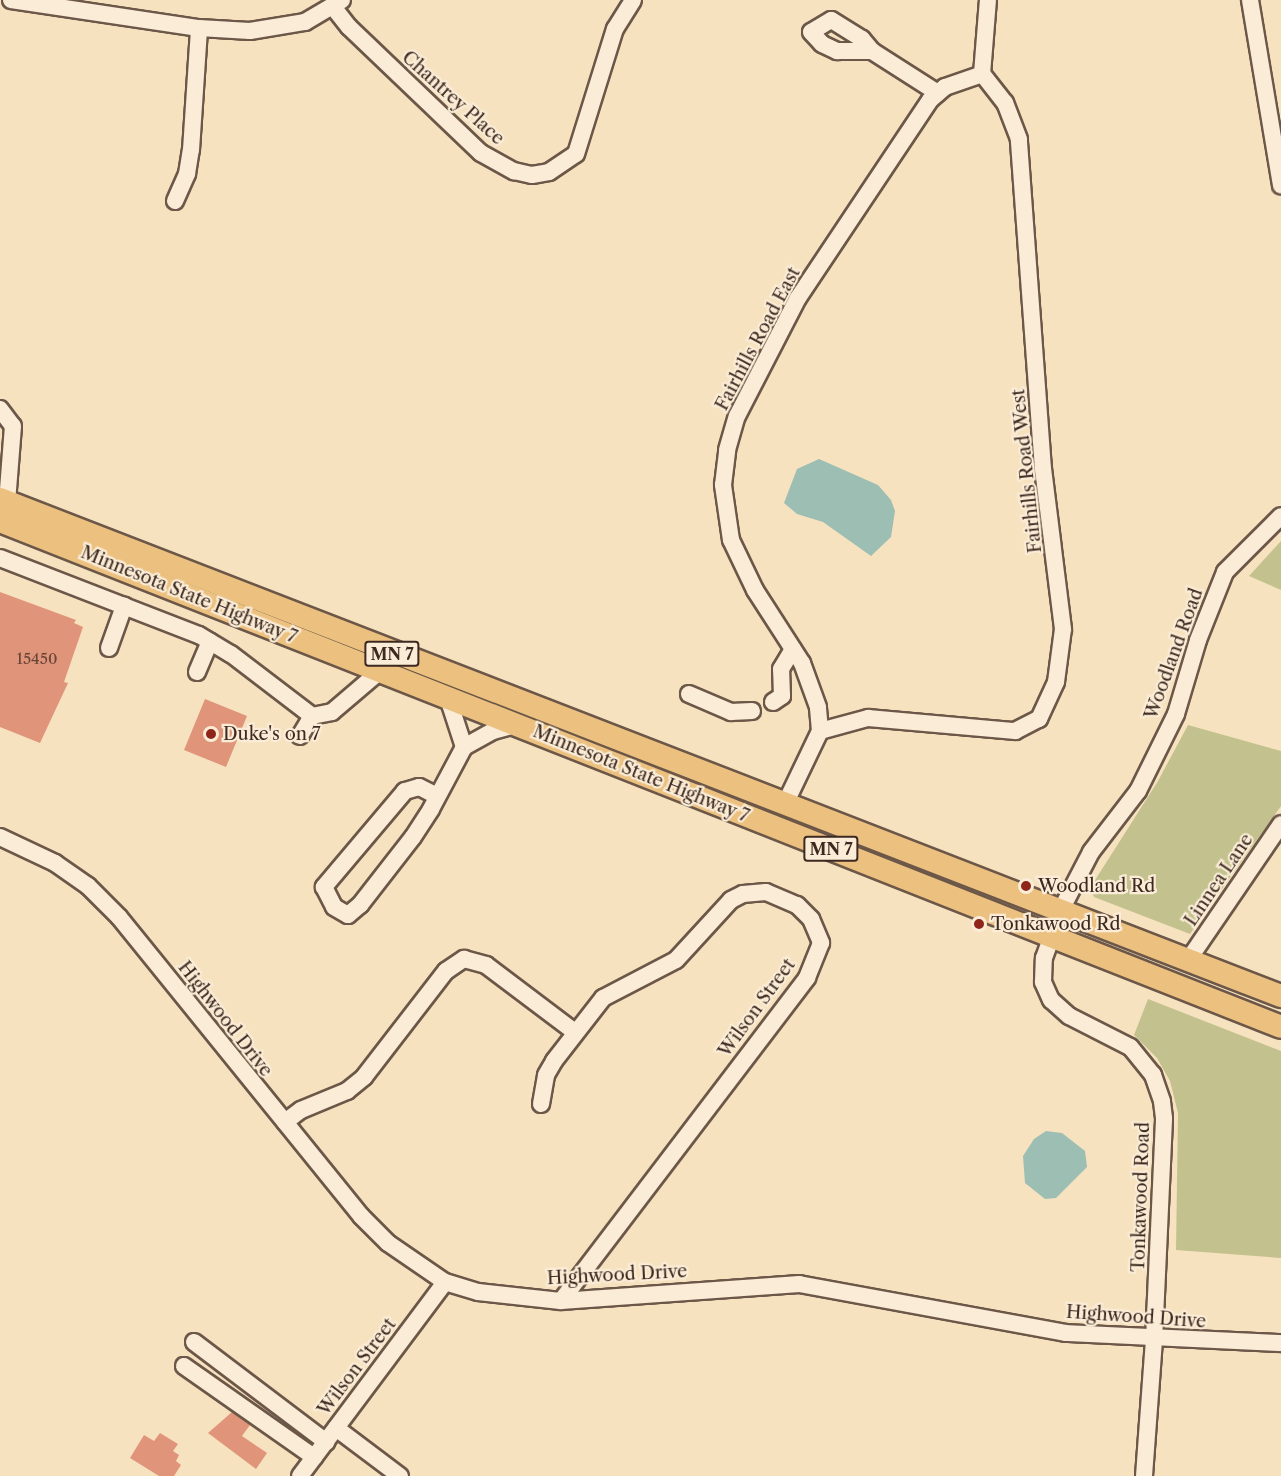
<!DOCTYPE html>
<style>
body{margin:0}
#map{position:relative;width:1281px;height:1476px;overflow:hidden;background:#f7e2c0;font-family:"Libre Caslon Text",serif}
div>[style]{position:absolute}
.green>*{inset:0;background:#c3c28e}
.water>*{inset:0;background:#9dbeb3}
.building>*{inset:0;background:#e0947a}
.roads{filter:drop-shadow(2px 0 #6c5748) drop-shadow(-2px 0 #6c5748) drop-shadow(0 2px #6c5748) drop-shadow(0 -2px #6c5748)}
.minor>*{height:16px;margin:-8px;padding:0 8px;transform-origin:8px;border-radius:8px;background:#faecd6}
.major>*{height:22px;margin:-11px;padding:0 11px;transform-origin:11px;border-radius:11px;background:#ecc180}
.dots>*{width:16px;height:16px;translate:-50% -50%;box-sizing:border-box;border:3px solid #faecd6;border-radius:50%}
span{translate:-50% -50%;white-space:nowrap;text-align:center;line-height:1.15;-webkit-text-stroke:4.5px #faecd6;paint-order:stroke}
.number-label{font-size:15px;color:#664436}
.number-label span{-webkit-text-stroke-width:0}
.shield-label span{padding:2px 4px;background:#faecd6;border:2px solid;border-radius:4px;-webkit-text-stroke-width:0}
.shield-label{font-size:16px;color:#3d2920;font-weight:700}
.street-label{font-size:18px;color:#3d2920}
.poi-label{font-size:18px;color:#3d2920}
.left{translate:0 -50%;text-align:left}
</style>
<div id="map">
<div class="green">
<i style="clip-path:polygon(1281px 541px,1281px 590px,1249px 576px)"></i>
<i style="clip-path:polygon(1188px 725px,1281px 751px,1281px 806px,1190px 934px,1094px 897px,1090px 888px,1158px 781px)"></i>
<i style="clip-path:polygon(1148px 999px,1281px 1051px,1281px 1258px,1176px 1250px,1178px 1113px,1170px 1081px,1157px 1058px,1134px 1035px)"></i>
</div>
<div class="water">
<i style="clip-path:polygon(819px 459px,878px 485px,891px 500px,895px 511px,891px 537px,871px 556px,823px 522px,797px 514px,784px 503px,797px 469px)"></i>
<i style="clip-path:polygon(1046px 1131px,1062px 1133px,1085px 1151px,1087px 1167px,1056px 1198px,1045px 1199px,1025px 1183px,1023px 1156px,1034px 1139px)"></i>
</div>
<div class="building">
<i style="clip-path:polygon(0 592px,76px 620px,74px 623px,83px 627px,64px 682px,68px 683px,40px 743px,0 727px)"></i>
<i style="clip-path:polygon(205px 699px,247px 716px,226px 767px,184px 750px)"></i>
<i style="clip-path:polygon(232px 1412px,250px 1425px,242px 1436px,267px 1453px,256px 1469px,208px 1433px)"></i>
<i style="clip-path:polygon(160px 1433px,178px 1444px,173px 1451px,179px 1455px,176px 1461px,181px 1465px,174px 1476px,159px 1476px,130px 1458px,144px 1435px,154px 1441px)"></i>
</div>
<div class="roads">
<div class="minor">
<i style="left:11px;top:0;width:190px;rotate:8.5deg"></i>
<i style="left:199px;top:28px;width:51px;rotate:3.4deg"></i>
<i style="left:250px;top:31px;width:56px;rotate:-9.3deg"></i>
<i style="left:305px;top:22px;width:43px;rotate:-30.7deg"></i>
<i style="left:1250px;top:0;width:188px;rotate:80.5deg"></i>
<i style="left:334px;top:8px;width:24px;rotate:52deg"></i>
<i style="left:349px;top:27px;width:182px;rotate:43.7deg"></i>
<i style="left:481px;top:153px;width:38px;rotate:29deg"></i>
<i style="left:514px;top:171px;width:18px;rotate:13deg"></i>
<i style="left:532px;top:175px;width:17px;rotate:-10deg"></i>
<i style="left:549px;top:172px;width:32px;rotate:-34deg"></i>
<i style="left:576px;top:154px;width:131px;rotate:-72.7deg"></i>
<i style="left:615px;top:29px;width:34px;rotate:-58deg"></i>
<i style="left:872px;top:51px;width:16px;rotate:-130deg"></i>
<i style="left:862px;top:39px;width:36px;rotate:-148deg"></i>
<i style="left:831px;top:20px;width:23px;rotate:149deg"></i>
<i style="left:811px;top:32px;width:16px;rotate:47deg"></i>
<i style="left:822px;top:44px;width:17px;rotate:25deg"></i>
<i style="left:837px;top:51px;width:35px"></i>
<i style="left:872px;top:51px;width:78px;rotate:32.5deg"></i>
<i style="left:175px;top:201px;width:30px;rotate:-66deg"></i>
<i style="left:187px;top:174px;width:24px;rotate:-81deg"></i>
<i style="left:191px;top:150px;width:122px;rotate:-86.2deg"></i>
<i style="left:0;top:409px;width:21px;rotate:53deg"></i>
<i style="left:13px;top:426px;width:76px;rotate:94.5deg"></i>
<i style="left:0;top:558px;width:213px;rotate:21.2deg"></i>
<i style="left:199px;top:635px;width:37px;rotate:31deg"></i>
<i style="left:231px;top:654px;width:102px;rotate:37.4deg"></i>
<i style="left:312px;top:716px;width:20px;rotate:-11deg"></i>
<i style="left:332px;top:712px;width:63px;rotate:-40.5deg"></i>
<i style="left:109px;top:648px;width:45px;rotate:-70.3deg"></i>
<i style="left:197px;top:672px;width:33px;rotate:-67deg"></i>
<i style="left:689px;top:694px;width:46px;rotate:23.2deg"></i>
<i style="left:731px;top:712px;width:21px;rotate:-3deg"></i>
<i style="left:448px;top:698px;width:52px;rotate:71.9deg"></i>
<i style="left:773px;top:702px;width:11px;rotate:-34deg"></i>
<i style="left:782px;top:696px;width:27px;rotate:-92deg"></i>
<i style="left:781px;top:669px;width:23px;rotate:-59deg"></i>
<i style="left:820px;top:731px;width:50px;rotate:-15.2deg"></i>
<i style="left:868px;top:718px;width:148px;rotate:5.1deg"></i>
<i style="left:1015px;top:731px;width:27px;rotate:-27deg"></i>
<i style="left:1039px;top:719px;width:41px;rotate:-65.3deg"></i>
<i style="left:1056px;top:682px;width:53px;rotate:-82.5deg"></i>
<i style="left:1063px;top:629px;width:161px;rotate:-97.1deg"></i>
<i style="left:1043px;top:469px;width:331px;rotate:-94.2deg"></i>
<i style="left:1019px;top:139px;width:39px;rotate:-111deg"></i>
<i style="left:1005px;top:103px;width:37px;rotate:-128deg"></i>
<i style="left:982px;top:74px;width:74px;rotate:-85.4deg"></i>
<i style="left:300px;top:736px;width:23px;rotate:-59deg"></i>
<i style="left:437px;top:796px;width:20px;rotate:-153deg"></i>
<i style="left:419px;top:787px;width:15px;rotate:164deg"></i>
<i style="left:405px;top:791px;width:126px;rotate:130.2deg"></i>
<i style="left:324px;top:887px;width:22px;rotate:63deg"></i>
<i style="left:334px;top:907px;width:16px;rotate:30deg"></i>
<i style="left:348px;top:915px;width:16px;rotate:-40deg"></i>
<i style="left:360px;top:905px;width:86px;rotate:-52.1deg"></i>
<i style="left:413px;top:837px;width:33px;rotate:-57deg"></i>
<i style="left:431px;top:809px;width:70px;rotate:-62deg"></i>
<i style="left:464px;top:747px;width:33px;rotate:-29deg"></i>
<i style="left:493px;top:731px;width:24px;rotate:-15deg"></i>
<i style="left:786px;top:802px;width:79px;rotate:-64.4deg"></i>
<i style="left:820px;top:731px;width:24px;rotate:-95deg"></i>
<i style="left:818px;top:707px;width:47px;rotate:-110deg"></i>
<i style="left:802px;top:663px;width:87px;rotate:-122.8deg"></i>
<i style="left:755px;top:590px;width:55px;rotate:-115.6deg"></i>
<i style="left:731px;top:540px;width:56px;rotate:-98.3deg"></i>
<i style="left:723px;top:485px;width:35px;rotate:-83deg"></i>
<i style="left:727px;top:450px;width:35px;rotate:-74deg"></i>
<i style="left:737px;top:416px;width:133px;rotate:-62.7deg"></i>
<i style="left:798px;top:298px;width:238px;rotate:-56.3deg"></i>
<i style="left:930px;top:100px;width:20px;rotate:-41deg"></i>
<i style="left:945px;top:87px;width:39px;rotate:-19deg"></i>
<i style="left:0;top:837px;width:61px;rotate:25.3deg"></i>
<i style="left:55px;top:863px;width:40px;rotate:34.9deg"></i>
<i style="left:88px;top:886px;width:44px;rotate:45deg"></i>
<i style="left:119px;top:917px;width:385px;rotate:51deg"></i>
<i style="left:361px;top:1216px;width:38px;rotate:45deg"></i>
<i style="left:388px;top:1243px;width:69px;rotate:34.4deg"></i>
<i style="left:445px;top:1282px;width:34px;rotate:17deg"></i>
<i style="left:478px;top:1292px;width:83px;rotate:6.2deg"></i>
<i style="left:561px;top:1301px;width:239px;rotate:-4.1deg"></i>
<i style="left:799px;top:1284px;width:271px;rotate:10.4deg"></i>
<i style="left:1066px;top:1333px;width:215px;rotate:2.7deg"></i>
<i style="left:1189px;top:959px;width:163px;rotate:-55.7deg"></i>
<i style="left:541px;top:1104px;width:29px;rotate:-80deg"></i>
<i style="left:546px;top:1075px;width:16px;rotate:-60deg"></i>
<i style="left:554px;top:1061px;width:80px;rotate:-52.1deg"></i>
<i style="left:603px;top:998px;width:82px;rotate:-27.5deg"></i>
<i style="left:676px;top:960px;width:81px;rotate:-47.5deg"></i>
<i style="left:731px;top:900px;width:13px;rotate:-27deg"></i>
<i style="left:743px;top:894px;width:23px;rotate:-5deg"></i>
<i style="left:766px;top:892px;width:34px;rotate:23deg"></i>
<i style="left:797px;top:905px;width:20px;rotate:45deg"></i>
<i style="left:811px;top:919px;width:26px;rotate:67deg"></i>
<i style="left:821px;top:943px;width:38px;rotate:112deg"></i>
<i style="left:807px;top:978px;width:406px;rotate:127.3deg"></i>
<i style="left:285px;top:1122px;width:20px;rotate:-37deg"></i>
<i style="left:301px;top:1110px;width:50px;rotate:-22.4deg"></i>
<i style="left:347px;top:1091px;width:22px;rotate:-39deg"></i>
<i style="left:364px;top:1077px;width:134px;rotate:-52.3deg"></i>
<i style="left:446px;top:971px;width:22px;rotate:-34deg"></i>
<i style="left:464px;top:959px;width:23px;rotate:15deg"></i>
<i style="left:486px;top:965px;width:111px;rotate:37deg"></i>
<i style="left:194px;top:1342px;width:166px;rotate:37.1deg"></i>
<i style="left:184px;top:1366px;width:159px;rotate:35deg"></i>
<i style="left:336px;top:1428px;width:80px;rotate:36.9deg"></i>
<i style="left:300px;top:1476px;width:242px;rotate:-53.2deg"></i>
<i style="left:1144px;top:1476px;width:136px;rotate:-85.8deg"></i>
<i style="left:1154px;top:1340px;width:222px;rotate:-87.4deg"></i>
<i style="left:1164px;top:1118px;width:17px;rotate:-97deg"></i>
<i style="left:1162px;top:1101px;width:28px;rotate:-109deg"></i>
<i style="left:1153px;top:1075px;width:36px;rotate:-129deg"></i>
<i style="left:1130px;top:1047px;width:68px;rotate:-153.1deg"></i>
<i style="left:1069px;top:1016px;width:24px;rotate:-138deg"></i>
<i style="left:1051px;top:1000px;width:20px;rotate:-114deg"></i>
<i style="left:1043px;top:982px;width:24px;rotate:-88deg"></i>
<i style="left:1044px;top:958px;width:53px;rotate:-70.2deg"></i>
<i style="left:1062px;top:908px;width:63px;rotate:-62.6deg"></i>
<i style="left:1091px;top:852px;width:77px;rotate:-52.4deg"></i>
<i style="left:1138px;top:791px;width:86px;rotate:-63.7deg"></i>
<i style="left:1176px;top:714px;width:77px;rotate:-73.4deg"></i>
<i style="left:1198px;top:640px;width:73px;rotate:-68.3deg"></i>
<i style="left:1225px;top:572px;width:79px;rotate:-45deg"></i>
</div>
<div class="major">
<i style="left:0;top:499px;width:1374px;rotate:21.21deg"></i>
<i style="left:0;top:521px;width:1377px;rotate:21.55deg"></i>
</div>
</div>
<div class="dots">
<i style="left:211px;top:734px;background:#8f2418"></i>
<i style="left:1026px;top:886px;background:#8f2418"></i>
<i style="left:979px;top:924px;background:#8f2418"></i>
</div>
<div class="number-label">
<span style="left:37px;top:659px">15450</span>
</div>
<div class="shield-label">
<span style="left:392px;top:654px">MN 7</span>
<span style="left:831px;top:849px">MN 7</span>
</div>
<div class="street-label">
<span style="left:453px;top:98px;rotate:42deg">Chantrey Place</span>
<span style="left:758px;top:339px;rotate:-62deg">Fairhills Road East</span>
<span style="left:1027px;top:471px;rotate:-96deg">Fairhills Road West</span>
<span style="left:189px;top:595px;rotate:22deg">Minnesota State Highway 7</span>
<span style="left:1174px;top:654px;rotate:-70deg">Woodland Road</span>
<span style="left:641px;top:774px;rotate:22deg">Minnesota State Highway 7</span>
<span style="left:1219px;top:880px;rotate:-56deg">Linnea Lane</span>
<span style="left:757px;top:1008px;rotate:-54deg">Wilson Street</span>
<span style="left:225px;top:1019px;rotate:52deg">Highwood Drive</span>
<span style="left:1141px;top:1197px;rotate:-88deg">Tonkawood Road</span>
<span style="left:617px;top:1275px;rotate:-3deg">Highwood Drive</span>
<span style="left:1136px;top:1317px;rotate:4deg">Highwood Drive</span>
<span style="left:357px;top:1367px;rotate:-53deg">Wilson Street</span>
</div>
<div class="poi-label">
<span class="left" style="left:223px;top:734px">Duke's on 7</span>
<span class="left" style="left:1038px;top:886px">Woodland Rd</span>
<span class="left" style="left:991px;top:924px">Tonkawood Rd</span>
</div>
</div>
